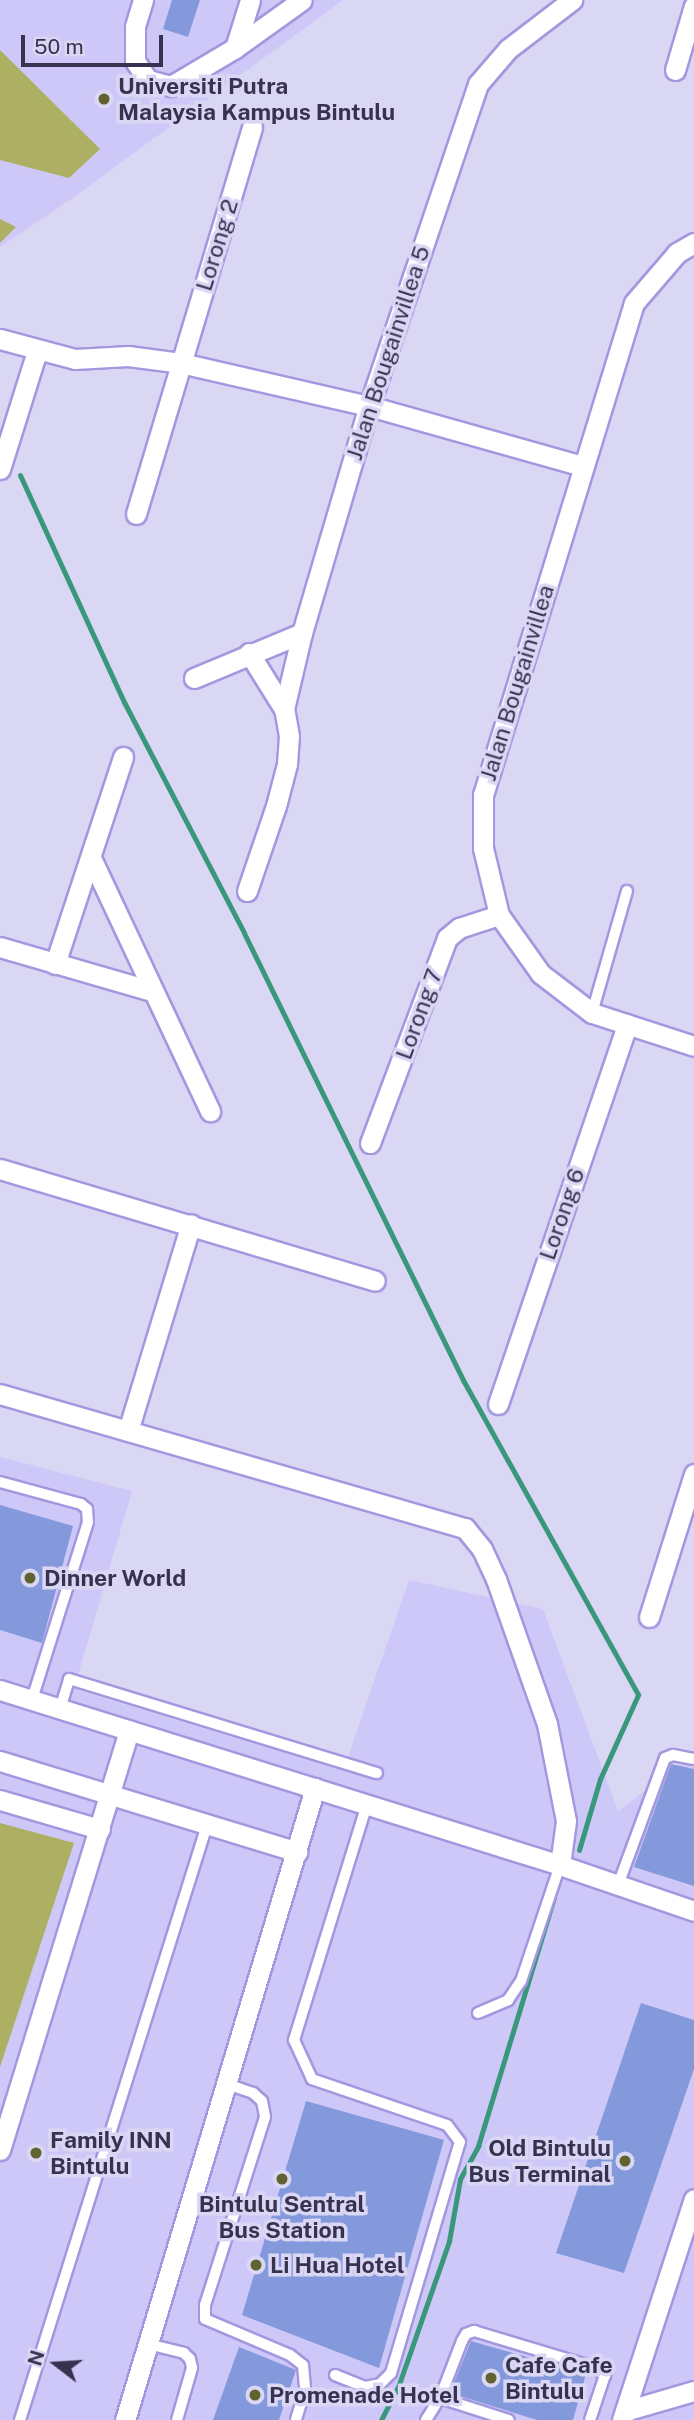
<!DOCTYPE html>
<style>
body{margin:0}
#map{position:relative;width:694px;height:2420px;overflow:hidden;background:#dad7f5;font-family:"Public Sans",sans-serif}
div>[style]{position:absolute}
.built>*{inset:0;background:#cec8f8}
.green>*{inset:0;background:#adb063}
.stream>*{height:5px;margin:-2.5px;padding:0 2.5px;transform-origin:2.5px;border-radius:2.5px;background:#39977c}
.building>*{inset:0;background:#8498dc}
.roads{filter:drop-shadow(2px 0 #a398df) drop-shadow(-2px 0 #a398df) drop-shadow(0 2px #a398df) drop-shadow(0 -2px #a398df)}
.service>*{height:10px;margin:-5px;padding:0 5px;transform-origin:5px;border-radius:5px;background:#fff}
.minor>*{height:19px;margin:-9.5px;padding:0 9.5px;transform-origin:9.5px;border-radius:9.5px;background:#fff}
.dots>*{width:19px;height:19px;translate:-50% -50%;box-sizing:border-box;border:4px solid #dad7f5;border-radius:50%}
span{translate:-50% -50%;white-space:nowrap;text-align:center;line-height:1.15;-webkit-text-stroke:7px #dad7f5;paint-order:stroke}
.poi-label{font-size:23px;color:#36324f;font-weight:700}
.left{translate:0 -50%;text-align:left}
.right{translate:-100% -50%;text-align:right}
.street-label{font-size:23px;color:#36324f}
.north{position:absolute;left:21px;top:2329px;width:70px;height:70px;-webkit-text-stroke:5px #dad7f5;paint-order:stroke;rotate:287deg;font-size:19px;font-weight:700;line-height:28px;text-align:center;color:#36324f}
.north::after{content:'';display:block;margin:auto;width:24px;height:32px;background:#36324f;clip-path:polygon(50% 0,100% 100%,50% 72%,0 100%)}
.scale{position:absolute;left:21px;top:35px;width:142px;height:32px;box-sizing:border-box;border:4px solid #36324f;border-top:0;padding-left:9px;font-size:21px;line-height:24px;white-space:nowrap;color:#36324f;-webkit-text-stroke:5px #dad7f5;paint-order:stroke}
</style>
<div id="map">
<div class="built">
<i style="clip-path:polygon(0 0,343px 0,74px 197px,0 247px)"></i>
<i style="clip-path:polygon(0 1457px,132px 1491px,74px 1689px,343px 1771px,409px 1580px,543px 1609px,618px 1811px,694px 1754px,694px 2420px,0 2420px)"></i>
</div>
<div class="green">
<i style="clip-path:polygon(0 50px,100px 149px,69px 178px,0 160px)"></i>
<i style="clip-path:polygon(0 219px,16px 227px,0 243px)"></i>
<i style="clip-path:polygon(0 1823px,74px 1843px,0 2067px)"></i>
</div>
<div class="stream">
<i style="left:20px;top:475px;width:250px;rotate:65.4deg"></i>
<i style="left:124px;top:702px;width:260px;rotate:62.5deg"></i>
<i style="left:244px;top:933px;width:498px;rotate:63.9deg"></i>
<i style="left:463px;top:1380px;width:360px;rotate:60.9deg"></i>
<i style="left:638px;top:1695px;width:92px;rotate:114.3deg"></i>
<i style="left:600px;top:1779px;width:74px;rotate:106.5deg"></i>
<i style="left:381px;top:2420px;width:37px;rotate:-63deg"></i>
<i style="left:398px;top:2387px;width:155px;rotate:-70.7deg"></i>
<i style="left:449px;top:2241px;width:63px;rotate:-79.9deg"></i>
<i style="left:460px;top:2179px;width:38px;rotate:-61deg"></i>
<i style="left:478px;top:2146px;width:259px;rotate:-73deg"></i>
</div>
<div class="building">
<i style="clip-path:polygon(172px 0,200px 0,188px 37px,163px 29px)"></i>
<i style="clip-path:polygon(0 1505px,73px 1526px,42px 1643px,0 1630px)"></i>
<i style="clip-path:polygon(671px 1764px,694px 1769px,694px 1886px,634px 1867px)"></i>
<i style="clip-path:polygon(641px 2003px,694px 2020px,694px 2069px,624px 2273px,556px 2253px)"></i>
<i style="clip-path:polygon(306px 2101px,444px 2140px,379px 2368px,242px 2315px)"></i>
<i style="clip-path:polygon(471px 2341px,586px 2374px,573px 2420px,537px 2420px,450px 2393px)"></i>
<i style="clip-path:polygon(239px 2347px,296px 2370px,279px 2420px,213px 2420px)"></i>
</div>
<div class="roads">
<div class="service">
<i style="left:592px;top:1013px;width:127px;rotate:-74deg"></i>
<i style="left:0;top:1482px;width:84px;rotate:15.2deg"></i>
<i style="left:81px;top:1504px;width:8px;rotate:40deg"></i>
<i style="left:87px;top:1509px;width:13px;rotate:86deg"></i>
<i style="left:88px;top:1522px;width:187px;rotate:107.5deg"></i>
<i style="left:60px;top:1709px;width:31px;rotate:-73deg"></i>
<i style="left:69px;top:1679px;width:322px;rotate:17deg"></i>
<i style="left:618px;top:1885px;width:135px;rotate:-69.7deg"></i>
<i style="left:665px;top:1758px;width:9px;rotate:-21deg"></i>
<i style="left:673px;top:1755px;width:21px;rotate:11deg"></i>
<i style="left:478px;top:2013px;width:33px;rotate:-23deg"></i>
<i style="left:508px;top:2000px;width:23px;rotate:-56deg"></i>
<i style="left:521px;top:1981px;width:122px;rotate:-71.4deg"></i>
<i style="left:227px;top:2084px;width:28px;rotate:19deg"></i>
<i style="left:253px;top:2093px;width:12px;rotate:42deg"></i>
<i style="left:262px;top:2101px;width:16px;rotate:79deg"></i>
<i style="left:265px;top:2117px;width:197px;rotate:107.7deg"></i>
<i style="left:205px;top:2305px;width:14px;rotate:90deg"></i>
<i style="left:205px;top:2319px;width:92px;rotate:23deg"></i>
<i style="left:290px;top:2355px;width:16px;rotate:38deg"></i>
<i style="left:303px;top:2365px;width:25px;rotate:85deg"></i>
<i style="left:305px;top:2390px;width:31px;rotate:107deg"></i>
<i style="left:148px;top:2344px;width:37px;rotate:14deg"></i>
<i style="left:184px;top:2353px;width:8px;rotate:45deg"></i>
<i style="left:190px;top:2359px;width:9px;rotate:77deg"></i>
<i style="left:192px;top:2368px;width:54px;rotate:106.1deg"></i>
<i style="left:335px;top:2375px;width:32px;rotate:22deg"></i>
<i style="left:365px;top:2387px;width:15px;rotate:-11deg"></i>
<i style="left:380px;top:2384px;width:16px;rotate:-45deg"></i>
<i style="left:391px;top:2373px;width:241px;rotate:-73.4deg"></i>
<i style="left:460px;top:2142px;width:21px;rotate:-127deg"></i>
<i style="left:447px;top:2125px;width:143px;rotate:-161.2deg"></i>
<i style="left:312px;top:2079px;width:43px;rotate:-114.8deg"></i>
<i style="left:294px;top:2040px;width:247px;rotate:-72.8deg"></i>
<i style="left:440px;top:2398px;width:72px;rotate:17.7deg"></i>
<i style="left:20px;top:2420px;width:624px;rotate:-72.55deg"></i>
<i style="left:426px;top:2420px;width:26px;rotate:-58deg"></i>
<i style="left:440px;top:2398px;width:61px;rotate:-68.9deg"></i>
<i style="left:462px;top:2341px;width:8px;rotate:-60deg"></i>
<i style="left:466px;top:2334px;width:9px;rotate:-21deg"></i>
<i style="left:474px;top:2331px;width:125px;rotate:16.7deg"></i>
<i style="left:594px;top:2367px;width:14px;rotate:36deg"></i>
<i style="left:605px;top:2375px;width:47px;rotate:108.4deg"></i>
</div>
<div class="minor">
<i style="left:143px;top:0;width:28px;rotate:107deg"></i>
<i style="left:135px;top:27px;width:34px;rotate:90deg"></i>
<i style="left:135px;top:61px;width:23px;rotate:56deg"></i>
<i style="left:148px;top:80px;width:24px;rotate:15deg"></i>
<i style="left:171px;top:86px;width:74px;rotate:-30.7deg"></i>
<i style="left:235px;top:48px;width:82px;rotate:-35.6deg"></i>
<i style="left:235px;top:48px;width:50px;rotate:-72.6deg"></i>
<i style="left:675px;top:70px;width:67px;rotate:-73.5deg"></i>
<i style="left:694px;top:243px;width:20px;rotate:150deg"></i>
<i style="left:677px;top:253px;width:66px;rotate:130.7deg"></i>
<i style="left:634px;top:303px;width:515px;rotate:107.06deg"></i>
<i style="left:483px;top:795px;width:53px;rotate:90deg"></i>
<i style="left:483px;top:848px;width:69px;rotate:76.6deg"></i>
<i style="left:499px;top:915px;width:72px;rotate:54.6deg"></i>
<i style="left:541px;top:974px;width:64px;rotate:37.4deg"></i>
<i style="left:592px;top:1013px;width:107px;rotate:17.9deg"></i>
<i style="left:0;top:339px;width:78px;rotate:14.9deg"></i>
<i style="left:75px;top:359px;width:53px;rotate:-3.2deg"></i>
<i style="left:128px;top:356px;width:53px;rotate:7.5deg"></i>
<i style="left:181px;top:363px;width:193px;rotate:12.9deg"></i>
<i style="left:369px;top:406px;width:222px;rotate:15.7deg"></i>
<i style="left:0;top:469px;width:124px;rotate:-72.6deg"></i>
<i style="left:136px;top:514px;width:404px;rotate:-73.3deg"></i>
<i style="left:194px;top:678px;width:117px;rotate:-22.6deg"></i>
<i style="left:284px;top:709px;width:78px;rotate:-76.7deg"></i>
<i style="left:302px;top:633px;width:237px;rotate:-73.6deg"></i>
<i style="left:369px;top:406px;width:340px;rotate:-71.3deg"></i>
<i style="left:478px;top:84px;width:46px;rotate:-49.4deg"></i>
<i style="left:508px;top:49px;width:81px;rotate:-37.4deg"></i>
<i style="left:91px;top:858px;width:280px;rotate:64.8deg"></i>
<i style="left:247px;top:891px;width:90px;rotate:-71.2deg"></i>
<i style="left:276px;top:806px;width:43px;rotate:-75.3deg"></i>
<i style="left:287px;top:764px;width:28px;rotate:-86deg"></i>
<i style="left:289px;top:736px;width:27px;rotate:-100deg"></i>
<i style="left:284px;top:709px;width:66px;rotate:-122deg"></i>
<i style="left:0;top:947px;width:157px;rotate:16.2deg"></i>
<i style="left:55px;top:964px;width:218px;rotate:-71.8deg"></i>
<i style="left:370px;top:1143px;width:219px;rotate:-69.4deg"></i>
<i style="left:447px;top:938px;width:16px;rotate:-40deg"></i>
<i style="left:459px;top:928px;width:42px;rotate:-18deg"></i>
<i style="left:0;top:1169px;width:391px;rotate:16.6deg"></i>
<i style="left:0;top:1394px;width:484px;rotate:16.1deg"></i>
<i style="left:465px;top:1528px;width:27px;rotate:51deg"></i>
<i style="left:482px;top:1549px;width:33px;rotate:65deg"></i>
<i style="left:496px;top:1579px;width:154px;rotate:70.6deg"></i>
<i style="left:547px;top:1724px;width:99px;rotate:78.9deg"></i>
<i style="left:566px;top:1821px;width:44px;rotate:97.8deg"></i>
<i style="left:498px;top:1404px;width:401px;rotate:-71.2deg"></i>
<i style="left:128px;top:1431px;width:216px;rotate:-73.1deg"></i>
<i style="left:649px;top:1617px;width:150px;rotate:-72.5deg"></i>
<i style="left:0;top:1690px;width:587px;rotate:17.35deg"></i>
<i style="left:560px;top:1865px;width:142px;rotate:18.9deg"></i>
<i style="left:0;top:1761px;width:311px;rotate:17deg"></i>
<i style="left:0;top:1800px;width:104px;rotate:16.2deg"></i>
<i style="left:0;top:2150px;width:439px;rotate:-72.9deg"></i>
<i style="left:625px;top:2411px;width:72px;rotate:-16.2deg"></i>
<i style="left:125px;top:2420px;width:660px;rotate:-73.27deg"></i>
<i style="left:622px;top:2420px;width:232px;rotate:-72deg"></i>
</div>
</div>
<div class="dots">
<i style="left:104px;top:99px;background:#60622f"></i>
<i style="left:30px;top:1578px;background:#60622f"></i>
<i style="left:36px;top:2153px;background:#60622f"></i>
<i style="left:625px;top:2161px;background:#60622f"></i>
<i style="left:282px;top:2179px;background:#60622f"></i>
<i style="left:256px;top:2265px;background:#60622f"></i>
<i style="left:491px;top:2378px;background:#60622f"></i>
<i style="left:255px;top:2395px;background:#60622f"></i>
</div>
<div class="poi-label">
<span class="left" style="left:118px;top:99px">Universiti Putra<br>Malaysia Kampus Bintulu</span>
<span class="left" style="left:44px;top:1578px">Dinner World</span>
<span class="left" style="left:50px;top:2153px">Family INN<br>Bintulu</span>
<span class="right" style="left:611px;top:2161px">Old Bintulu<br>Bus Terminal</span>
<span style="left:282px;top:2217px">Bintulu Sentral<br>Bus Station</span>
<span class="left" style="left:270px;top:2265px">Li Hua Hotel</span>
<span class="left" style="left:505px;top:2378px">Cafe Cafe<br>Bintulu</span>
<span class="left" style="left:269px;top:2395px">Promenade Hotel</span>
</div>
<div class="street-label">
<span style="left:217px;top:245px;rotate:-73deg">Lorong 2</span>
<span style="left:388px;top:353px;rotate:-72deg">Jalan Bougainvillea 5</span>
<span style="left:517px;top:683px;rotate:-73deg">Jalan Bougainvillea</span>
<span style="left:419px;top:1014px;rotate:-70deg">Lorong 7</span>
<span style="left:562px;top:1214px;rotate:-71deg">Lorong 6</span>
</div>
<div class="north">N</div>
<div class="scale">50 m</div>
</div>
